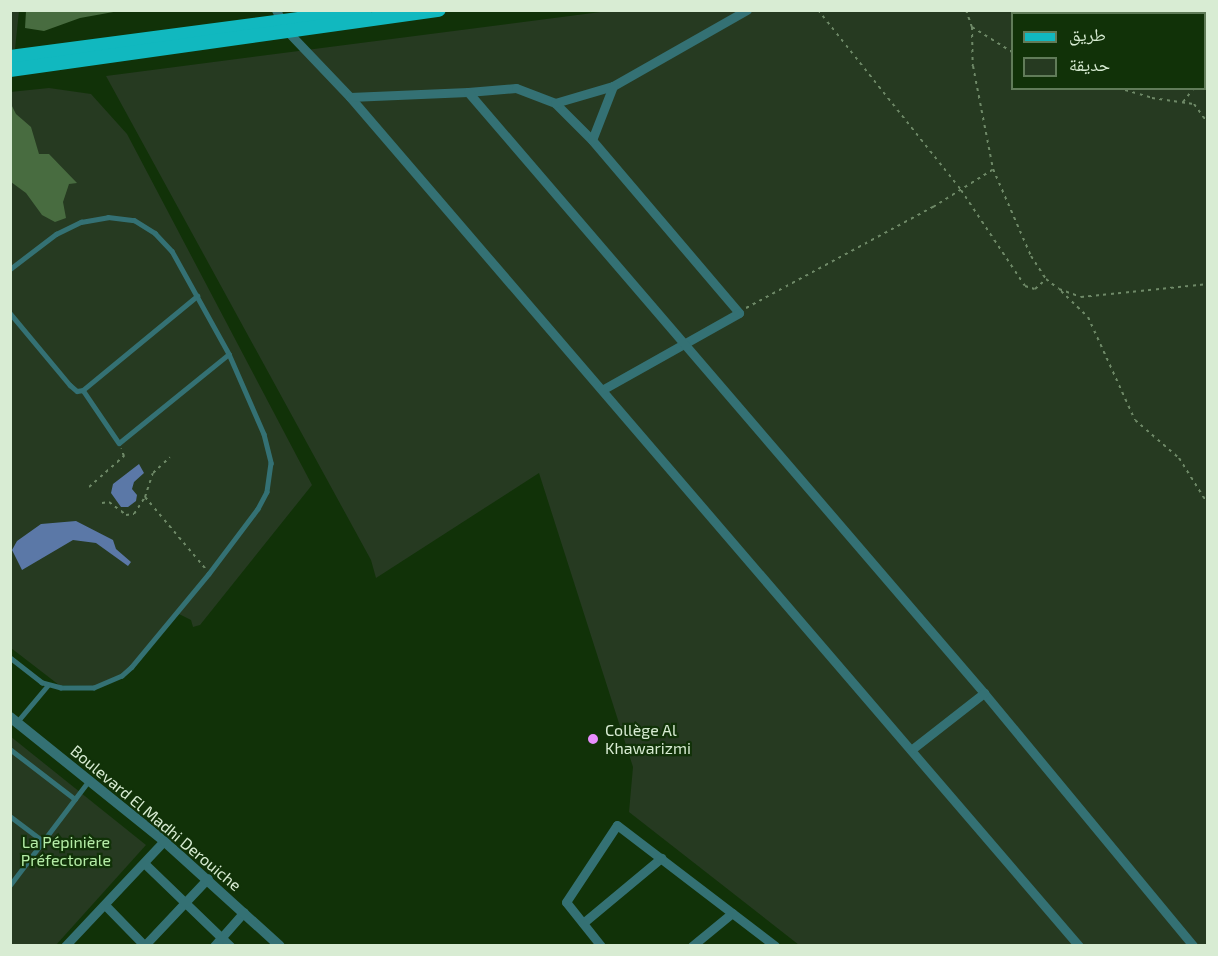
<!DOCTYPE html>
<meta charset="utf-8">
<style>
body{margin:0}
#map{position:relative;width:1218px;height:956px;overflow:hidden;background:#113208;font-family:"Exo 2","Noto Naskh Arabic",sans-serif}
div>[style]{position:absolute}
.green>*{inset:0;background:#263a21}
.forest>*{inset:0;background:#486c40}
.water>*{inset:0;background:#5b78a7}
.path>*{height:2px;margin-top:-1px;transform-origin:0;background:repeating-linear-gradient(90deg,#6e8967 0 3px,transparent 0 7.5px)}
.service>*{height:4.5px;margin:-2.25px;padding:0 2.25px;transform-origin:2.25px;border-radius:2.25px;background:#347174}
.minor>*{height:9px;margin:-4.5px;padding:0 4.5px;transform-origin:4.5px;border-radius:4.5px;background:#347174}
.tertiary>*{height:10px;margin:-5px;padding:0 5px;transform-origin:5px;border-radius:5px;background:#347174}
.primary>*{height:14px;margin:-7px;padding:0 7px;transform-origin:7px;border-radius:7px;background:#11b8bf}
.dots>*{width:16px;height:16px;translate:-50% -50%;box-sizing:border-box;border:3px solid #113208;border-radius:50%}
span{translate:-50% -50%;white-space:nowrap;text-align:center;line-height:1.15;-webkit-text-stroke:4.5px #113208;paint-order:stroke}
.poi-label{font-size:16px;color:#d8ecd3}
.left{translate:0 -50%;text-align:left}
.street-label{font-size:16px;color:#d8ecd3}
.park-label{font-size:16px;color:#b5eda7}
.frame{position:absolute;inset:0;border:12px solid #d8ecd3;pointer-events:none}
.legend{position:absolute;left:1011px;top:12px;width:195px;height:78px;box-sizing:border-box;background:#113208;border:2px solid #617c59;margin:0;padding:8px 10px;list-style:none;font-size:18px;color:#d8ecd3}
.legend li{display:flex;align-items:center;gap:12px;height:30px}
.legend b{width:30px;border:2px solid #617c59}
</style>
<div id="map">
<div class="green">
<i style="clip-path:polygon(evenodd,616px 10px,1207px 11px,1207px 945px,799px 945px,629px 812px,633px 767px,539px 473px,376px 578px,371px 560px,106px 76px,616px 10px,1012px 14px,1204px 14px,1204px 88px,1012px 88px,1012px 14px)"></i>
<i style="clip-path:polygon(10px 11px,19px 11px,15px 49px,11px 49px)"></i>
<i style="clip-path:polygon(49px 88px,91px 94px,127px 134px,312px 485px,200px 625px,193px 627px,191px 620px,179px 614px,129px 671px,96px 686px,59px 685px,11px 648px,10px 92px)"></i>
<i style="clip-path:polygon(10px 736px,146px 845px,56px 945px,11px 945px)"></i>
</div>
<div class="forest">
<i style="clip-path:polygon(26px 11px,26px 10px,119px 11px,80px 18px,44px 31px,25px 28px)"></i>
<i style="clip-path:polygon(11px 104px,16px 114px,31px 127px,39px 154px,49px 154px,77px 183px,69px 184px,63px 202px,66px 218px,55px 222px,42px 215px,26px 193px,11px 182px)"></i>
</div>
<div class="water">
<i style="clip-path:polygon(139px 464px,144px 473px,134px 482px,132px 489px,137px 495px,136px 501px,128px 507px,121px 507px,111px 493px,113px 484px)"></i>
<i style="clip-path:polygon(76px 521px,113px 540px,116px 549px,131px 562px,128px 566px,96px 543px,73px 540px,22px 570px,12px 550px,17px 541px,41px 524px)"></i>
</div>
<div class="path">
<i style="left:818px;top:10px;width:230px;rotate:51.5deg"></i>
<i style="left:961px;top:190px;width:115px;rotate:56.3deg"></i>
<i style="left:1025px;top:286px;width:10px;rotate:17deg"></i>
<i style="left:1035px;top:289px;width:15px;rotate:-42deg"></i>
<i style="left:966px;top:10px;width:18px;rotate:71deg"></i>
<i style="left:972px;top:27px;width:39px;rotate:89deg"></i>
<i style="left:973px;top:66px;width:105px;rotate:79deg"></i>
<i style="left:993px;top:169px;width:95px;rotate:66.4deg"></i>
<i style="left:1031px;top:256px;width:27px;rotate:57deg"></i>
<i style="left:1046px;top:279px;width:16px;rotate:38deg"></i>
<i style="left:1059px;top:289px;width:23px;rotate:20deg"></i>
<i style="left:1081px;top:297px;width:128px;rotate:-5.8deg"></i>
<i style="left:972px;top:27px;width:47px;rotate:32deg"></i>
<i style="left:1204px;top:75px;width:5px;rotate:-37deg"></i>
<i style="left:1118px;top:88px;width:35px;rotate:16deg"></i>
<i style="left:1152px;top:98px;width:42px;rotate:8.1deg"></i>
<i style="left:1194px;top:104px;width:24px;rotate:54deg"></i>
<i style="left:1183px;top:102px;width:18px;rotate:-52deg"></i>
<i style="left:1061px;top:291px;width:37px;rotate:44deg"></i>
<i style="left:1088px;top:317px;width:113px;rotate:65.5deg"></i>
<i style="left:1135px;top:420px;width:58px;rotate:40.8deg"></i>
<i style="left:1179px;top:458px;width:54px;rotate:57.8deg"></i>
<i style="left:746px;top:308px;width:213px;rotate:-28.4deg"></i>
<i style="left:933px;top:207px;width:70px;rotate:-32.1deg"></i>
<i style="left:89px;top:487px;width:47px;rotate:-41.5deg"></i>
<i style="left:124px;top:456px;width:8px;rotate:-113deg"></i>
<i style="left:145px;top:497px;width:93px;rotate:49.8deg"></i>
<i style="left:102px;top:503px;width:7px;rotate:-8deg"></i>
<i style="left:109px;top:502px;width:21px;rotate:37deg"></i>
<i style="left:126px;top:515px;width:8px;rotate:-7deg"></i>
<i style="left:134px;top:514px;width:20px;rotate:-57deg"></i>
<i style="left:145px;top:497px;width:25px;rotate:-72deg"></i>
<i style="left:153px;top:473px;width:23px;rotate:-43deg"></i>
</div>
<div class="service">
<i style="left:10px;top:269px;width:58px;rotate:-37.3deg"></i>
<i style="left:56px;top:234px;width:28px;rotate:-26deg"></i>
<i style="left:81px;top:222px;width:27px;rotate:-10deg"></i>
<i style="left:108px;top:217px;width:26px;rotate:7deg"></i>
<i style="left:134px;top:220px;width:25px;rotate:32deg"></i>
<i style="left:155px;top:233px;width:25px;rotate:47deg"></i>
<i style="left:172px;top:251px;width:118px;rotate:61deg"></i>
<i style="left:229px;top:354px;width:87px;rotate:66.4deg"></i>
<i style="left:264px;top:434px;width:30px;rotate:76deg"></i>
<i style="left:271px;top:463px;width:29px;rotate:98deg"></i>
<i style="left:267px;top:492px;width:19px;rotate:118deg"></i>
<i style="left:258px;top:509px;width:81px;rotate:127deg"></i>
<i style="left:209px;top:574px;width:121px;rotate:129.6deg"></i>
<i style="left:132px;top:667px;width:13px;rotate:138deg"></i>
<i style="left:122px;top:676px;width:30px;rotate:157deg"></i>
<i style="left:94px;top:688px;width:33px;rotate:180deg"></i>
<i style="left:61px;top:688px;width:20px;rotate:-165deg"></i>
<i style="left:42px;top:683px;width:41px;rotate:-142deg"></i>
<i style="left:10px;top:313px;width:94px;rotate:50.2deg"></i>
<i style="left:70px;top:385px;width:9px;rotate:41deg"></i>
<i style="left:77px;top:391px;width:6px;rotate:-9deg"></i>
<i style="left:83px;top:390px;width:64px;rotate:55.8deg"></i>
<i style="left:119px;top:443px;width:141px;rotate:-39deg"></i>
<i style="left:83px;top:390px;width:148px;rotate:-39.5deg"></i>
<i style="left:17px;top:722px;width:48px;rotate:-50deg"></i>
<i style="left:10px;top:749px;width:82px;rotate:37.6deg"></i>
<i style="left:10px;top:816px;width:41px;rotate:37.1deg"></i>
<i style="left:10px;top:885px;width:129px;rotate:-52.9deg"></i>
</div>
<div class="minor">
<i style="left:276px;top:10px;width:13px;rotate:63deg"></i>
<i style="left:288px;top:32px;width:90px;rotate:46.4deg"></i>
<i style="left:350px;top:97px;width:1119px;rotate:49.35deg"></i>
<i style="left:468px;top:92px;width:48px;rotate:-4.8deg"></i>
<i style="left:516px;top:88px;width:42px;rotate:21deg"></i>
<i style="left:555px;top:103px;width:52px;rotate:45deg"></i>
<i style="left:592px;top:140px;width:227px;rotate:49.6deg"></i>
<i style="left:739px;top:313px;width:157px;rotate:150.7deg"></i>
<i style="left:350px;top:97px;width:118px;rotate:-2.4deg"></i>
<i style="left:468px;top:92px;width:792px;rotate:49.35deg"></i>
<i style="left:984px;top:693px;width:328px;rotate:50.4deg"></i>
<i style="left:555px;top:103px;width:60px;rotate:-16.3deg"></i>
<i style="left:613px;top:86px;width:154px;rotate:-29.6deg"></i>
<i style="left:592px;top:140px;width:58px;rotate:-68.7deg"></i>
<i style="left:911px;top:750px;width:93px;rotate:-38deg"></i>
<i style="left:144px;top:863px;width:120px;rotate:44deg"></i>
<i style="left:105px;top:905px;width:57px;rotate:45.7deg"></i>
<i style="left:583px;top:923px;width:102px;rotate:-39.8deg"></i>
<i style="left:65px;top:946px;width:144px;rotate:-46.7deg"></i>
<i style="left:144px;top:946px;width:93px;rotate:-46.7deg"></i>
<i style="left:214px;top:946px;width:45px;rotate:-48.6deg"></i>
<i style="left:601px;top:946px;width:56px;rotate:-128.5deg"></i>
<i style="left:566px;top:902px;width:92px;rotate:-56.5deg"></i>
<i style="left:617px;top:825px;width:199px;rotate:37.4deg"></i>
<i style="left:692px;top:946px;width:52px;rotate:-39.5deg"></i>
</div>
<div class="tertiary">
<i style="left:10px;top:717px;width:198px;rotate:38.8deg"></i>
<i style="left:164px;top:841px;width:156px;rotate:42.2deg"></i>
</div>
<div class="primary">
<i style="left:10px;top:57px;width:358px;rotate:-7.5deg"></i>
<i style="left:10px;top:70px;width:433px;rotate:-8deg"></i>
</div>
<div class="dots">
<i style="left:593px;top:739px;background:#e98efe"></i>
</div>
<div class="poi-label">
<span class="left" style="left:605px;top:739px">Collège Al<br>Khawarizmi</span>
</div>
<div class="street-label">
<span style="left:156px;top:818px;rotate:40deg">Boulevard El Madhi Derouiche</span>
</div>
<div class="park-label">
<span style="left:66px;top:851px">La Pépinière<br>Préfectorale</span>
</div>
<div class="frame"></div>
<ul class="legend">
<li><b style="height:8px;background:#11b8bf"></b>طريق</li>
<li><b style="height:16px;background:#263a21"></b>حديقة</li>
</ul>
</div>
